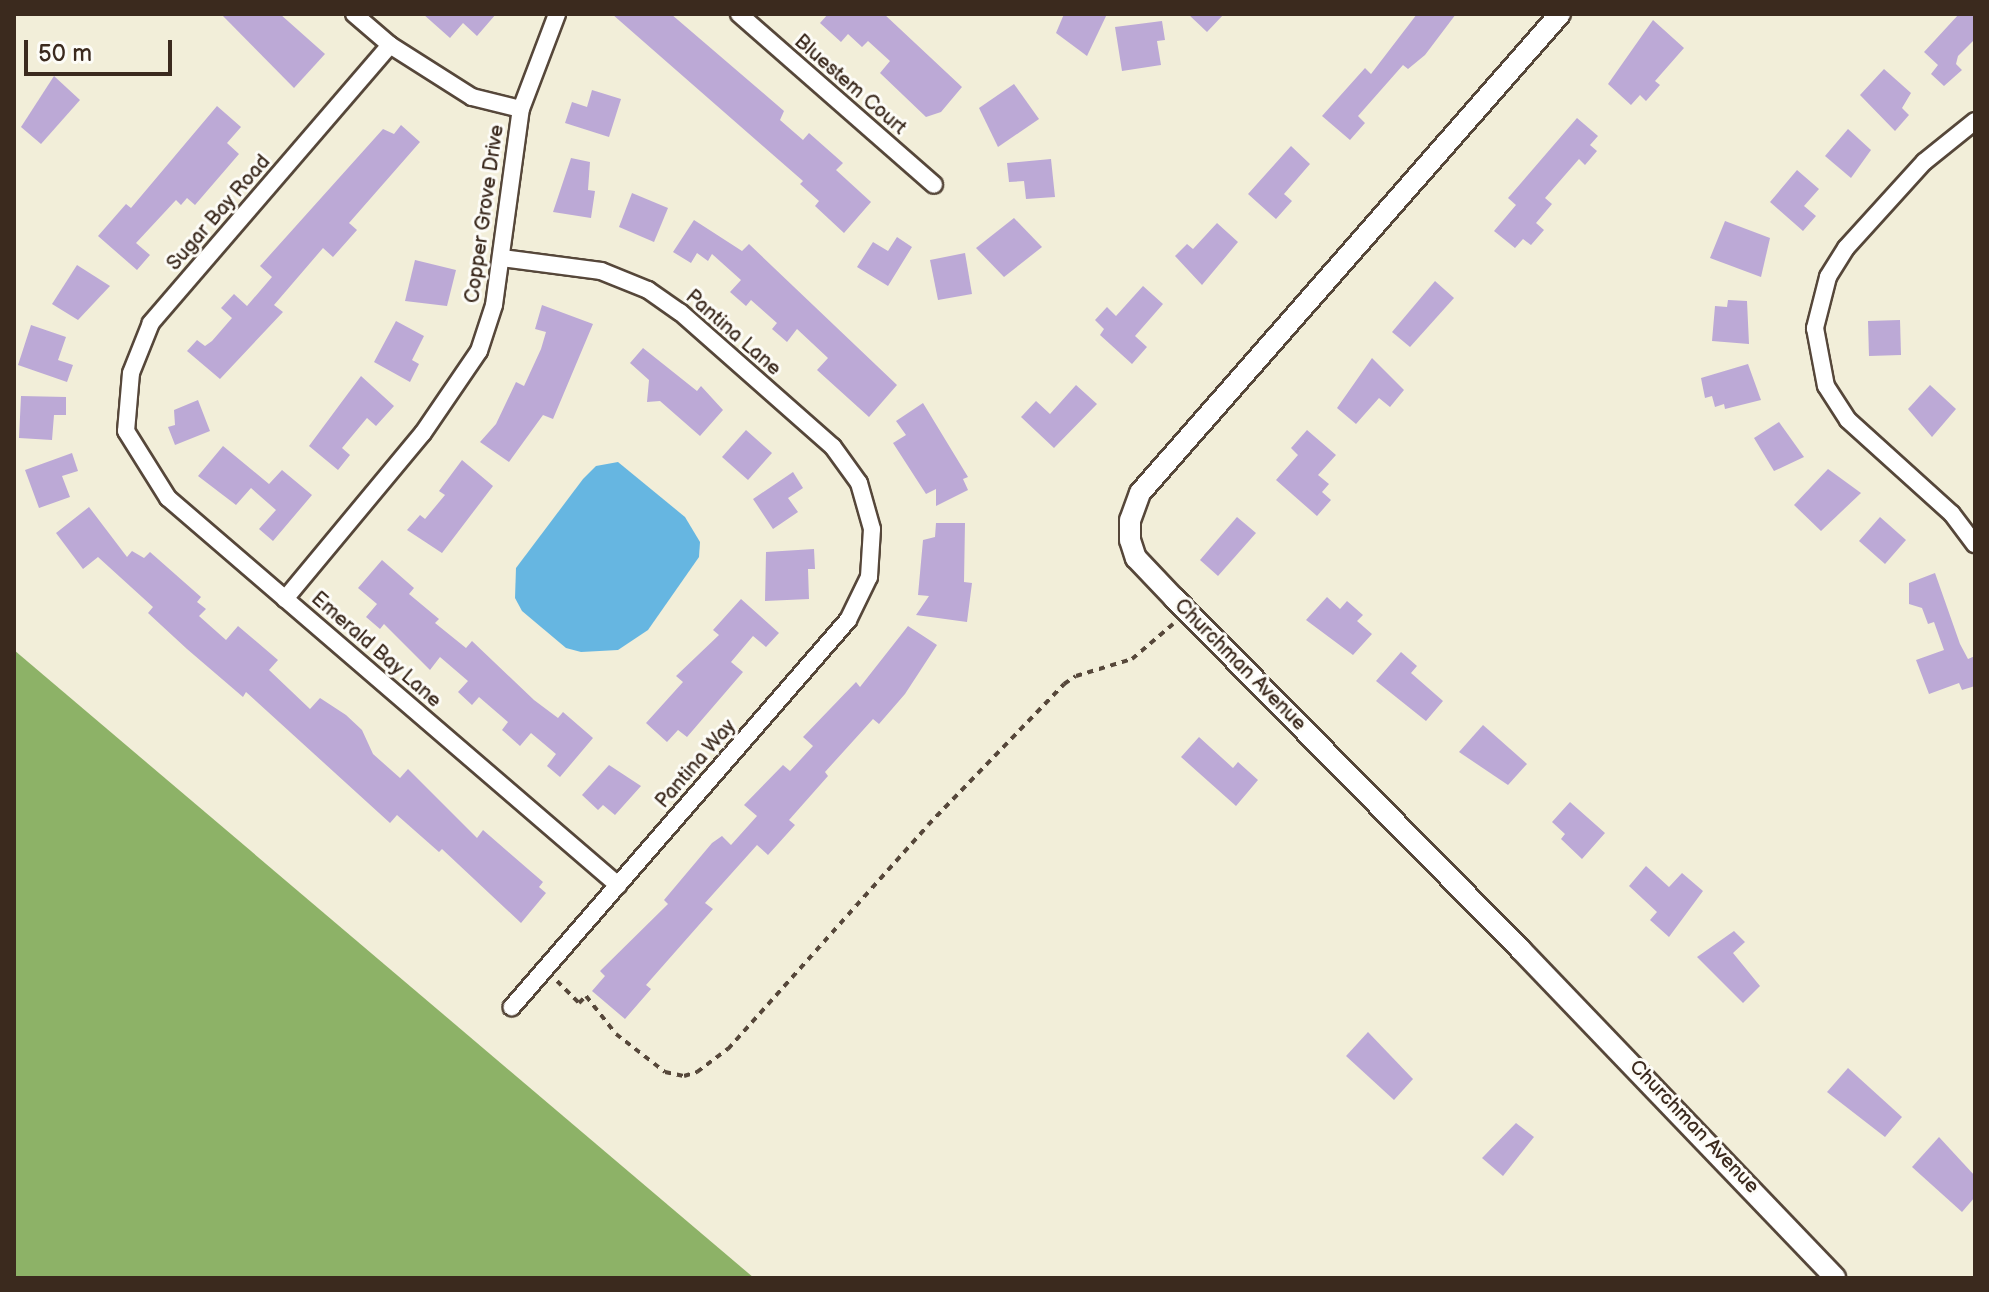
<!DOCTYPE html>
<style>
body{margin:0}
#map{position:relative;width:1989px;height:1292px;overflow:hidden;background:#f2eed9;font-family:"Balsamiq Sans",sans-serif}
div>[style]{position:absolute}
.forest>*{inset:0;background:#8db267}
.water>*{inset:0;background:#66b6e1}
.building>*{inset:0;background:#bca9d6}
.path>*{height:4px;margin-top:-2px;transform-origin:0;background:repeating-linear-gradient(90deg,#56473a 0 6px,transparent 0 12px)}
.roads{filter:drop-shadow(2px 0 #56473a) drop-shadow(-2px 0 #56473a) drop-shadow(0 2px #56473a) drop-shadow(0 -2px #56473a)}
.minor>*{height:16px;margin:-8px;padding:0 8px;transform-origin:8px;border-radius:8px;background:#fff}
.tertiary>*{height:20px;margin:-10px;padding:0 10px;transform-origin:10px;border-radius:10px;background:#fff}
span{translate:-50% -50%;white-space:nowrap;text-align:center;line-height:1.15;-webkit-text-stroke:6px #fdfcf7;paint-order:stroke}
.street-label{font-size:20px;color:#3b2a1e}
.frame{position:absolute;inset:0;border:16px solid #3b2a1e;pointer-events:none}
.scale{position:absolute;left:24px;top:40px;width:148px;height:36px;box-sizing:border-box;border:4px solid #3b2a1e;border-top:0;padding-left:10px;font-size:24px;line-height:28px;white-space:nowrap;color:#3b2a1e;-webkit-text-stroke:6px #fdfcf7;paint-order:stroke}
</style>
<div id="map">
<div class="forest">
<i style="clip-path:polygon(14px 650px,754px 1278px,14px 1278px)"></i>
</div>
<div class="water">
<i style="clip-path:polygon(618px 462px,685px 517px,700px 542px,699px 557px,648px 630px,618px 650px,581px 652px,566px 648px,522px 611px,515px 598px,516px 568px,583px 479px,596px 466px)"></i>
</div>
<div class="building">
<i style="clip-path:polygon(221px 14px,280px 14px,325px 54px,294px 88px)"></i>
<i style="clip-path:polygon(423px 14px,496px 14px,477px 36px,463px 23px,450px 38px)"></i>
<i style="clip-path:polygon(612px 14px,671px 14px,784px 111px,780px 120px,803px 140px,809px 133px,843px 163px,836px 170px,871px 202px,844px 233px,815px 206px,819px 201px,800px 184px,803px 181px)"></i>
<i style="clip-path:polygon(828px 14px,884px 14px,962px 87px,941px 112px,926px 117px,880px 73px,890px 61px,868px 41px,862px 47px,848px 34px,841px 42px,820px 23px)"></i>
<i style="clip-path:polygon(1064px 14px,1107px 14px,1087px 56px,1056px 33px)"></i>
<i style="clip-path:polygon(1188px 14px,1224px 14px,1207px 32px)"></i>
<i style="clip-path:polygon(1417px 14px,1456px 14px,1425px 55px,1408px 69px,1403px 65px,1358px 116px,1365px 123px,1350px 140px,1322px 116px,1365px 68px,1371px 74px)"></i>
<i style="clip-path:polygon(1959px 14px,1975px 14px,1975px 39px,1958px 56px,1956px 64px,1962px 70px,1944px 86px,1931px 74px,1938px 65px,1924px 52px)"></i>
<i style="clip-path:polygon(1653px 20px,1684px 48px,1655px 81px,1660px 85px,1646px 101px,1640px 95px,1631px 105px,1608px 84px)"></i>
<i style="clip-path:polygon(1162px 21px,1165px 40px,1157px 41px,1161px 65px,1122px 71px,1115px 27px)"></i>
<i style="clip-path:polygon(1884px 69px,1911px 93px,1902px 108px,1909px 115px,1895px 131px,1860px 95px)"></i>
<i style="clip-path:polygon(54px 76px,80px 100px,41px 144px,21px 127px)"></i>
<i style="clip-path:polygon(1014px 84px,1039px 119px,998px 147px,979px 108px)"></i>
<i style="clip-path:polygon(592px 90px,621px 99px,609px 137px,565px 123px,572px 102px,587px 107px)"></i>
<i style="clip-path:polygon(217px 106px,241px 127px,227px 143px,239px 154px,195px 205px,187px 198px,181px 205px,176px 200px,136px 243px,150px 255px,137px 270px,98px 236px,126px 204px,131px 208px)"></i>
<i style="clip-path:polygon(1577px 118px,1598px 136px,1590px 145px,1597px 151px,1585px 165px,1579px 159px,1545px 198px,1552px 204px,1536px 223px,1544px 230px,1531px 245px,1523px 239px,1515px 248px,1494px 231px,1516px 205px,1508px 198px)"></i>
<i style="clip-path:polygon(401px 125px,420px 142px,349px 223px,357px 230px,333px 257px,323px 248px,274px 305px,283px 312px,220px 379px,187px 351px,197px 340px,205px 346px,212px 341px,232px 318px,221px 308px,234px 294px,247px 306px,272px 277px,260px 266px,383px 129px,394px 134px)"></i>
<i style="clip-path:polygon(1848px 129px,1871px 150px,1851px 178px,1825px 156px)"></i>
<i style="clip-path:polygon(1291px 146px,1310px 164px,1284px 194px,1292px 201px,1276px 219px,1248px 194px)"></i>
<i style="clip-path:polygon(571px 158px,590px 162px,588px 190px,595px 191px,591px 218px,553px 212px)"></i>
<i style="clip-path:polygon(1051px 159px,1055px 197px,1026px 199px,1024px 181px,1009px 182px,1007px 163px)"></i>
<i style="clip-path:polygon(1797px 170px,1819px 189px,1804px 206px,1816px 216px,1803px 231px,1770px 202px)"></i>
<i style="clip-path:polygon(632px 193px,668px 208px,654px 242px,619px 227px)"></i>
<i style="clip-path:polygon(1014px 218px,1042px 247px,1004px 277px,976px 248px)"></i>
<i style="clip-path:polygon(694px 220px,742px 251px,749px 244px,897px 385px,869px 417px,817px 370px,828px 358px,797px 329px,787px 342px,772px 329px,777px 323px,751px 300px,746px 306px,730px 292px,741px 280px,712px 254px,708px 261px,697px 253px,691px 263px,673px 252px)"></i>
<i style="clip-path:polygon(1725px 221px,1770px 238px,1761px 277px,1710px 258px)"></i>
<i style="clip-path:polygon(1217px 223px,1238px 242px,1202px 285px,1175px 256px,1187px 244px,1193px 249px)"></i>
<i style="clip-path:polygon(897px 237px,912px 247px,888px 286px,857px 267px,873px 242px,888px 251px)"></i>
<i style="clip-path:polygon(965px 253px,972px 294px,938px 300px,930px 260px)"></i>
<i style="clip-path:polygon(415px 260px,456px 270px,447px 306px,405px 301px)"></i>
<i style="clip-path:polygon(77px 265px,110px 286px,78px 320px,52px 304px)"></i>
<i style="clip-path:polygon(1435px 281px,1454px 298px,1410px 347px,1392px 332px)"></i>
<i style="clip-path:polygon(1143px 286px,1163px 304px,1135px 336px,1147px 347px,1132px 364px,1100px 335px,1104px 329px,1095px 320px,1107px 307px,1116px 316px)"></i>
<i style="clip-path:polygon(1728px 300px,1747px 301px,1749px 344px,1712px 341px,1715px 306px,1727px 307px)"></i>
<i style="clip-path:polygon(542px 305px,593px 324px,553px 419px,543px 415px,509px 462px,480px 442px,496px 424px,516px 382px,524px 386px,541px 349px,546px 332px,535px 329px)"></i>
<i style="clip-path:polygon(1900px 320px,1901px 355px,1869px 356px,1868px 321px)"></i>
<i style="clip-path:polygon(396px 321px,424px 336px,412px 360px,419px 364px,410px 382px,374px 362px)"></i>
<i style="clip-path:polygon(31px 325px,66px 337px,58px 360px,73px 365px,67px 382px,18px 365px)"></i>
<i style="clip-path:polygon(643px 348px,697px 391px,701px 386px,723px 410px,700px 436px,660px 401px,647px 402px,649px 380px,630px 363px)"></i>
<i style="clip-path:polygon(1372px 358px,1404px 390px,1390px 407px,1379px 398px,1356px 424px,1337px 408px)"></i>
<i style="clip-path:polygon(1748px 364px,1761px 400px,1725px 409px,1724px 404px,1715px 407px,1712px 396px,1705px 398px,1701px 378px)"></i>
<i style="clip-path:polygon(361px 376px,394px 406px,376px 426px,367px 418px,342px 448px,350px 455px,338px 470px,309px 446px)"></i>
<i style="clip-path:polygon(1076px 385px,1097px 404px,1054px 448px,1021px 417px,1036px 401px,1050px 414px)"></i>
<i style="clip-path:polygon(1930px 385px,1956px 409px,1932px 437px,1908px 409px)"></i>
<i style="clip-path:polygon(21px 396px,66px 397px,66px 415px,54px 415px,52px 440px,19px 438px)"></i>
<i style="clip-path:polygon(198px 400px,210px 431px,175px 445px,168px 427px,175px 425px,174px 410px)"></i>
<i style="clip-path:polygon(923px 403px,968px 477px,963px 479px,968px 490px,936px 506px,936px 489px,926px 494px,893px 443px,906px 435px,896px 421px)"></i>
<i style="clip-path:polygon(1779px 422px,1804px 457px,1774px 471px,1754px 438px)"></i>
<i style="clip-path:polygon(746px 430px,772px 453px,748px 480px,722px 457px)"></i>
<i style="clip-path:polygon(1307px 430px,1336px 455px,1318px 475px,1329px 484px,1322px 492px,1331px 500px,1317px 516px,1276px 480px,1298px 455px,1291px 448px)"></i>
<i style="clip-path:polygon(223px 446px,269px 484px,282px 470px,312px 495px,273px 541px,259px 529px,276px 510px,251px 488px,236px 505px,198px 476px)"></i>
<i style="clip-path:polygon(72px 453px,78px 471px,62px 476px,70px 497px,39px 508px,25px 470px)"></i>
<i style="clip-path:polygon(462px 460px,493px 486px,442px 553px,407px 530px,420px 515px,425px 519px,445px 495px,439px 491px)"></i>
<i style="clip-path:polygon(1828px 469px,1861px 493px,1821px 531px,1794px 505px)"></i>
<i style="clip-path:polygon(793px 472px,803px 488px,788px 498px,798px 512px,773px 529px,753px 499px)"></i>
<i style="clip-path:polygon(89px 507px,127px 557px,132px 551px,144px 558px,150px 552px,201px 597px,197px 602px,206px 609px,199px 616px,226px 640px,238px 626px,278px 660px,269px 670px,310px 709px,320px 698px,346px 715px,362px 730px,373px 754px,400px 778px,408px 769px,477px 838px,483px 830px,543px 882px,539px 887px,546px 893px,521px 923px,442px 849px,439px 852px,397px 815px,390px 823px,246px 692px,243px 697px,187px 649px,148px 613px,153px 607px,98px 557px,83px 569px,56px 533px)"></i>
<i style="clip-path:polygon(1237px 517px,1256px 533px,1218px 576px,1200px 560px)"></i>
<i style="clip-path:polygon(1880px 517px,1906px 540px,1885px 564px,1859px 541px)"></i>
<i style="clip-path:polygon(936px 523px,965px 523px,964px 582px,972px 583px,967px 622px,916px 615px,929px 596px,918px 595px,923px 540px,935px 537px)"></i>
<i style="clip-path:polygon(814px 549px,815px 569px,808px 569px,809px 599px,765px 601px,766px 552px)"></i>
<i style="clip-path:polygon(382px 560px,414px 588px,409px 594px,439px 619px,435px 623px,466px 648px,472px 641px,534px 700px,558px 718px,563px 712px,593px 738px,560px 777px,547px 766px,556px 754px,531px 733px,520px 746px,502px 730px,508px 722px,479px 697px,472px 705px,458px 692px,468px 681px,440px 657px,430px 670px,384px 624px,380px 629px,366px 617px,377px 604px,358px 588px)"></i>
<i style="clip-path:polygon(1935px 573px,1960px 644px,1968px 659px,1975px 656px,1975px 686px,1962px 690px,1959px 683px,1929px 694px,1916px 660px,1944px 650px,1934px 622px,1928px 624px,1922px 608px,1909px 604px,1909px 583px)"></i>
<i style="clip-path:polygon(1327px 597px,1340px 609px,1347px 601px,1363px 615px,1357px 621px,1372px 634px,1353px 655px,1306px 620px)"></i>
<i style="clip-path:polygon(741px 599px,779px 633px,766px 647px,753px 636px,731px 662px,743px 672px,687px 737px,678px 730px,667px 742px,646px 723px,683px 682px,676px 676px,719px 635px,713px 630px)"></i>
<i style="clip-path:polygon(908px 626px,937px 645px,905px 694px,879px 724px,873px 719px,825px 772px,828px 776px,789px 820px,795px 825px,768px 855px,757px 845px,705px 903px,713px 909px,646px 985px,651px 989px,625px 1019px,592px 991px,605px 976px,600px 971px,668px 904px,664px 900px,712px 843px,722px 836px,731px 845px,757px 816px,744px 805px,783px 765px,790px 771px,813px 746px,803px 737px,856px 682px,860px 687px)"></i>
<i style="clip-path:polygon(1401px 652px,1417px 666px,1411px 673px,1443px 701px,1426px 721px,1376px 681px)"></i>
<i style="clip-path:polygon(1483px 725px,1527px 764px,1508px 785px,1459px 752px)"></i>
<i style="clip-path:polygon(1199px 737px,1233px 768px,1238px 762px,1258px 780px,1236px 806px,1181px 757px)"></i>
<i style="clip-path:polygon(609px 765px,641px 786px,615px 815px,603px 805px,598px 810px,582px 795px)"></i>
<i style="clip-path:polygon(1570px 802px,1605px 833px,1582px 859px,1561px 839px,1565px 834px,1552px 822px)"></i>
<i style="clip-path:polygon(1646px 866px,1669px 887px,1682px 873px,1703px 891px,1669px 937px,1650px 920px,1657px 912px,1629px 886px)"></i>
<i style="clip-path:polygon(1734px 931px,1745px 942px,1733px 953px,1760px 986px,1743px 1003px,1697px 957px)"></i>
<i style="clip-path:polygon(1368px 1032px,1413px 1079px,1394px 1100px,1346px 1056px)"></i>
<i style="clip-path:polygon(1848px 1068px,1902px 1117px,1885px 1137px,1827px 1092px)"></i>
<i style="clip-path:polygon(1516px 1123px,1534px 1137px,1503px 1176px,1482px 1158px)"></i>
<i style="clip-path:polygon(1939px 1137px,1975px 1176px,1975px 1197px,1962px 1212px,1912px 1167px)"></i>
</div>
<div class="path">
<i style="left:557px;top:981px;width:31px;rotate:45deg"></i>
<i style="left:579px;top:1003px;width:10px;rotate:-45deg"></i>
<i style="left:586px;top:996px;width:48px;rotate:51.7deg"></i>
<i style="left:616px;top:1034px;width:62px;rotate:37.8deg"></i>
<i style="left:665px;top:1072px;width:19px;rotate:12deg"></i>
<i style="left:684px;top:1076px;width:14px;rotate:-17deg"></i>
<i style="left:697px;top:1072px;width:39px;rotate:-37deg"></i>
<i style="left:728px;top:1049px;width:300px;rotate:-48.2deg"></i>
<i style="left:928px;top:825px;width:196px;rotate:-46deg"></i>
<i style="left:1064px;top:684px;width:14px;rotate:-34deg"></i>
<i style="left:1076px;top:676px;width:59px;rotate:-16.9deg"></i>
<i style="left:1132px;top:659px;width:54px;rotate:-40.5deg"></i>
</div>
<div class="roads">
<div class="minor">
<i style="left:354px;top:14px;width:48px;rotate:40.7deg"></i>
<i style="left:390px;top:45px;width:97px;rotate:32.4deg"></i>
<i style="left:472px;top:97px;width:50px;rotate:13.8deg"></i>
<i style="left:739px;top:14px;width:259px;rotate:41.2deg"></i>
<i style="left:390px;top:45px;width:367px;rotate:130.7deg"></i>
<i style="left:151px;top:323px;width:54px;rotate:111.8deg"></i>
<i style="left:131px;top:373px;width:58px;rotate:94.9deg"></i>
<i style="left:126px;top:431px;width:79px;rotate:57.9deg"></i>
<i style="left:168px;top:498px;width:594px;rotate:40.7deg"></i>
<i style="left:1975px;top:121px;width:65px;rotate:141.2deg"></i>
<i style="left:1924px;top:162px;width:116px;rotate:132.2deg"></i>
<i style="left:1846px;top:248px;width:34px;rotate:122deg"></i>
<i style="left:1828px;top:277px;width:53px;rotate:104.3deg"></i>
<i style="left:1815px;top:328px;width:59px;rotate:79.3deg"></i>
<i style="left:1826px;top:386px;width:40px;rotate:57.1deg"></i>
<i style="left:1848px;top:420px;width:140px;rotate:42.1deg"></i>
<i style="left:1952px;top:514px;width:38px;rotate:53deg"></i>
<i style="left:502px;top:258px;width:100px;rotate:7.5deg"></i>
<i style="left:601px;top:271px;width:51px;rotate:22deg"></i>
<i style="left:648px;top:290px;width:39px;rotate:35deg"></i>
<i style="left:680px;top:312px;width:204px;rotate:41.4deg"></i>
<i style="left:833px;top:447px;width:44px;rotate:54.2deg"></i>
<i style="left:859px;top:483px;width:48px;rotate:74.2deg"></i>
<i style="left:872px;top:529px;width:48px;rotate:93.6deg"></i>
<i style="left:869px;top:577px;width:48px;rotate:116deg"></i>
<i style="left:848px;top:620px;width:513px;rotate:130.97deg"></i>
<i style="left:285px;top:599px;width:216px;rotate:-50.3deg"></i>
<i style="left:423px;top:433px;width:99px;rotate:-55.7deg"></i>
<i style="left:479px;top:351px;width:48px;rotate:-71.9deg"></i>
<i style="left:494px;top:305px;width:198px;rotate:-82.2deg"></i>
<i style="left:521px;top:109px;width:102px;rotate:-69.2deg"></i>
</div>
<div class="tertiary">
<i style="left:1560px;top:14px;width:637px;rotate:131.25deg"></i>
<i style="left:1140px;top:493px;width:29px;rotate:110deg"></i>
<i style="left:1130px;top:520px;width:20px;rotate:90deg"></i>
<i style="left:1130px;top:540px;width:19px;rotate:72deg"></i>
<i style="left:1136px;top:558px;width:55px;rotate:46.5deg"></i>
<i style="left:1174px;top:598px;width:494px;rotate:45.4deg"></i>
<i style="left:1521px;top:950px;width:454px;rotate:46.2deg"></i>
</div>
</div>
<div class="street-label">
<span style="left:850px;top:85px;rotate:41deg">Bluestem Court</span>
<span style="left:219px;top:213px;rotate:-49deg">Sugar Bay Road</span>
<span style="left:485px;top:214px;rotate:-82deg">Copper Grove Drive</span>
<span style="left:733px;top:333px;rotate:41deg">Pantina Lane</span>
<span style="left:376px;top:650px;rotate:41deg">Emerald Bay Lane</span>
<span style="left:1240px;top:665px;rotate:45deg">Churchman Avenue</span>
<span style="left:696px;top:764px;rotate:-49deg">Pantina Way</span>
<span style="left:1694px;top:1127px;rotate:46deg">Churchman Avenue</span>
</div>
<div class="frame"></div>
<div class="scale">50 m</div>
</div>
